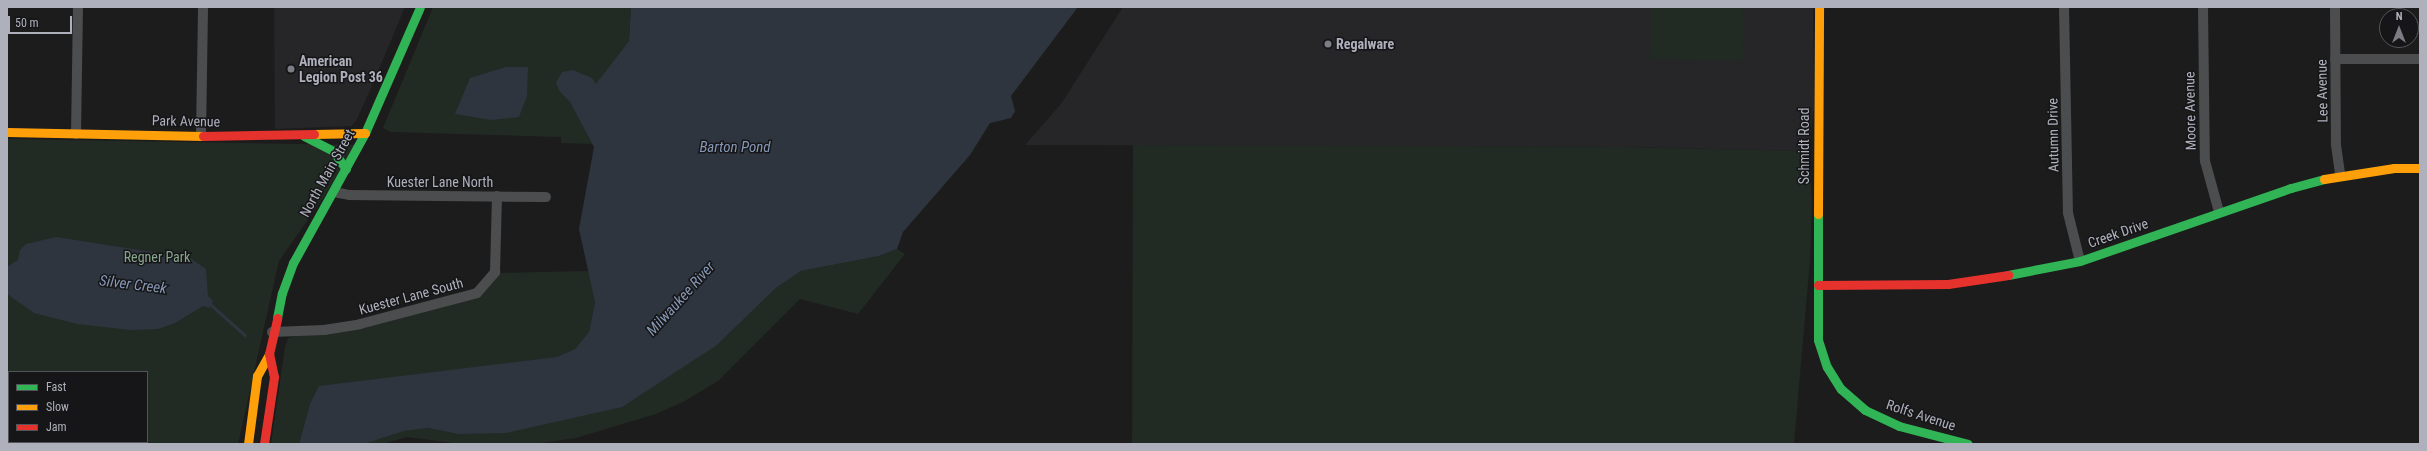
<!DOCTYPE html>
<style>
body{margin:0}
#map{position:relative;width:2427px;height:451px;overflow:hidden;background:#1c1c1c;font-family:"Roboto Condensed",sans-serif}
div>[style]{position:absolute}
.built>*{inset:0;background:#262628}
.green>*{inset:0;background:#222a24}
.water>*{inset:0;background:#2f353f}
.stream>*{height:2.5px;margin:-1.25px;padding:0 1.25px;transform-origin:1.25px;border-radius:1.25px;background:#2f353f}
.street>*{height:10px;margin:-5px;padding:0 5px;transform-origin:5px;border-radius:5px;background:#4c4d4f}
.fast>*{height:9px;margin:-4.5px;padding:0 4.5px;transform-origin:4.5px;border-radius:4.5px;background:#30b455}
.slow>*{height:9px;margin:-4.5px;padding:0 4.5px;transform-origin:4.5px;border-radius:4.5px;background:#ff9f0a}
.jam>*{height:9px;margin:-4.5px;padding:0 4.5px;transform-origin:4.5px;border-radius:4.5px;background:#e5322d}
.dots>*{width:11px;height:11px;translate:-50% -50%;box-sizing:border-box;border:2px solid #161618;border-radius:50%}
span{translate:-50% -50%;white-space:nowrap;text-align:center;line-height:1.15;-webkit-text-stroke:3px #161618;paint-order:stroke}
.poi-label{font-size:14px;color:#aeb0bc;font-weight:700}
.left{translate:0 -50%;text-align:left}
.street-label{font-size:14px;color:#aeb0bc}
.park-label{font-size:14px;color:#86a78d}
.water-label{font-size:15px;color:#8698b6;font-style:italic}
.frame{position:absolute;inset:0;border:8px solid #aeb0bc;pointer-events:none}
.legend{position:absolute;left:8px;top:371px;width:140px;height:72px;box-sizing:border-box;background:#161618;border:1px solid #53545a;margin:0;padding:5px 7px;list-style:none;font-size:12px;color:#aeb0bc}
.legend li{display:flex;align-items:center;gap:8px;height:20px}
.legend b{width:20px;border:1px solid #53545a}
.north{position:absolute;left:2379px;top:8px;width:40px;height:40px;box-sizing:border-box;background:#161618;border:1px solid #53545a;border-radius:50%;rotate:0deg;font-size:11px;font-weight:700;line-height:16px;text-align:center;color:#aeb0bc}
.north::after{content:'';display:block;margin:auto;width:14px;height:18px;background:#7b7c84;clip-path:polygon(50% 0,100% 100%,50% 72%,0 100%)}
.scale{position:absolute;left:8px;top:16px;width:64px;height:18px;box-sizing:border-box;border:2px solid #aeb0bc;border-top:0;padding-left:5px;font-size:12px;line-height:14px;white-space:nowrap;color:#aeb0bc;-webkit-text-stroke:3px #161618;paint-order:stroke}
</style>
<div id="map">
<div class="built">
<i style="clip-path:polygon(274px 7px,405px 7px,371px 88px,356px 121px,351px 126px,275px 129px)"></i>
<i style="clip-path:polygon(1123px 7px,1813px 7px,1814px 107px,1809px 151px,1622px 147px,1025px 145px,1061px 104px)"></i>
</div>
<div class="green">
<i style="clip-path:polygon(433px 7px,631px 7px,629px 41px,596px 85px,560px 92px,570px 102px,593px 144px,561px 143px,561px 137px,391px 132px,383px 128px)"></i>
<i style="clip-path:polygon(1651px 7px,1744px 7px,1743px 61px,1650px 59px)"></i>
<i style="clip-path:polygon(evenodd,7px 139px,360px 145px,279px 261px,238px 444px,7px 444px,7px 139px,9px 372px,147px 372px,147px 442px,9px 442px,9px 372px)"></i>
<i style="clip-path:polygon(1133px 145px,1622px 147px,1809px 151px,1812px 204px,1810px 260px,1794px 444px,1132px 444px)"></i>
<i style="clip-path:polygon(897px 249px,905px 254px,858px 314px,800px 299px,718px 381px,683px 402px,656px 414px,576px 438px,534px 444px,461px 444px,407px 437px,383px 444px,364px 444px,404px 431px,428px 428px,458px 434px,717px 345px,776px 288px,801px 271px,879px 256px)"></i>
<i style="clip-path:polygon(589px 271px,595px 302px,589px 332px,575px 349px,557px 357px,310px 404px,299px 444px,271px 444px,285px 347px,288px 338px,480px 293px,501px 273px)"></i>
</div>
<div class="water">
<i style="clip-path:polygon(631px 7px,1078px 7px,1011px 96px,1015px 111px,1011px 118px,990px 123px,970px 155px,903px 232px,897px 249px,879px 256px,801px 271px,776px 288px,717px 345px,622px 407px,506px 433px,458px 434px,428px 428px,404px 431px,364px 444px,299px 444px,310px 404px,319px 386px,557px 357px,575px 349px,589px 332px,595px 302px,579px 229px,594px 147px,570px 102px,560px 92px,556px 83px,562px 72px,573px 70px,592px 78px,596px 84px,629px 41px)"></i>
<i style="clip-path:polygon(506px 67px,528px 67px,527px 96px,519px 117px,491px 120px,455px 114px,470px 78px)"></i>
<i style="clip-path:polygon(56px 237px,190px 258px,206px 269px,208px 296px,213px 301px,210px 308px,203px 306px,175px 323px,158px 329px,131px 330px,77px 324px,34px 313px,7px 294px,7px 267px,18px 260px,20px 250px,26px 244px)"></i>
</div>
<div class="stream">
<i style="left:209px;top:303px;width:48px;rotate:41.6deg"></i>
</div>
<div class="street">
<i style="left:2064px;top:7px;width:206px;rotate:88.9deg"></i>
<i style="left:2068px;top:213px;width:49px;rotate:76deg"></i>
<i style="left:2203px;top:7px;width:154px;rotate:89.3deg"></i>
<i style="left:2205px;top:161px;width:53px;rotate:74.6deg"></i>
<i style="left:2335px;top:7px;width:138px;rotate:89.6deg"></i>
<i style="left:2336px;top:145px;width:30px;rotate:82deg"></i>
<i style="left:2335px;top:59px;width:85px"></i>
<i style="left:76px;top:134px;width:127px;rotate:-89.1deg"></i>
<i style="left:201px;top:136px;width:129px;rotate:-89.1deg"></i>
<i style="left:334px;top:192px;width:15px;rotate:11deg"></i>
<i style="left:349px;top:195px;width:197px;rotate:0.6deg"></i>
<i style="left:272px;top:332px;width:52px;rotate:-2.2deg"></i>
<i style="left:324px;top:330px;width:36px;rotate:-9deg"></i>
<i style="left:360px;top:324px;width:121px;rotate:-14.8deg"></i>
<i style="left:477px;top:293px;width:28px;rotate:-49deg"></i>
<i style="left:495px;top:272px;width:76px;rotate:-88.5deg"></i>
</div>
<div class="fast">
<i style="left:304px;top:136px;width:33px;rotate:27deg"></i>
<i style="left:333px;top:151px;width:22px;rotate:54deg"></i>
<i style="left:1818px;top:214px;width:126px;rotate:90deg"></i>
<i style="left:1818px;top:340px;width:28px;rotate:72deg"></i>
<i style="left:1827px;top:367px;width:26px;rotate:58deg"></i>
<i style="left:1841px;top:389px;width:32px;rotate:41deg"></i>
<i style="left:1865px;top:410px;width:38px;rotate:25deg"></i>
<i style="left:1899px;top:426px;width:71px;rotate:14.6deg"></i>
<i style="left:2008px;top:275px;width:73px;rotate:-11deg"></i>
<i style="left:2080px;top:261px;width:223px;rotate:-19.1deg"></i>
<i style="left:2291px;top:188px;width:34px;rotate:-15deg"></i>
<i style="left:277px;top:318px;width:25px;rotate:-79deg"></i>
<i style="left:282px;top:293px;width:32px;rotate:-70deg"></i>
<i style="left:293px;top:263px;width:149px;rotate:-61deg"></i>
<i style="left:365px;top:133px;width:137px;rotate:-66.4deg"></i>
</div>
<div class="slow">
<i style="left:7px;top:132px;width:196px;rotate:1.2deg"></i>
<i style="left:314px;top:134px;width:51px;rotate:-1.1deg"></i>
<i style="left:2324px;top:179px;width:71px;rotate:-8.9deg"></i>
<i style="left:2394px;top:168px;width:26px"></i>
<i style="left:1818px;top:214px;width:207px;rotate:-89.7deg"></i>
<i style="left:248px;top:444px;width:69px;rotate:-82.5deg"></i>
<i style="left:257px;top:376px;width:25px;rotate:-61deg"></i>
</div>
<div class="jam">
<i style="left:203px;top:136px;width:111px;rotate:-1deg"></i>
<i style="left:1818px;top:285px;width:130px;rotate:-0.4deg"></i>
<i style="left:1948px;top:284px;width:61px;rotate:-8.5deg"></i>
<i style="left:264px;top:444px;width:68px;rotate:-81.5deg"></i>
<i style="left:274px;top:377px;width:24px;rotate:-102deg"></i>
<i style="left:269px;top:354px;width:37px;rotate:-77deg"></i>
</div>
<div class="dots">
<i style="left:1328px;top:44px;background:#7b7c84"></i>
<i style="left:291px;top:69px;background:#7b7c84"></i>
</div>
<div class="poi-label">
<span class="left" style="left:1336px;top:44px">Regalware</span>
<span class="left" style="left:299px;top:69px">American<br>Legion Post 36</span>
</div>
<div class="street-label">
<span style="left:2322px;top:91px;rotate:-91deg">Lee Avenue</span>
<span style="left:2190px;top:111px;rotate:-91deg">Moore Avenue</span>
<span style="left:186px;top:121px;rotate:1deg">Park Avenue</span>
<span style="left:2053px;top:135px;rotate:-91deg">Autumn Drive</span>
<span style="left:1804px;top:146px;rotate:-90deg">Schmidt Road</span>
<span style="left:327px;top:173px;rotate:-61deg">North Main Street</span>
<span style="left:440px;top:182px">Kuester Lane North</span>
<span style="left:2118px;top:233px;rotate:-19deg">Creek Drive</span>
<span style="left:411px;top:296px;rotate:-15deg">Kuester Lane South</span>
<span style="left:1921px;top:415px;rotate:18deg">Rolfs Avenue</span>
</div>
<div class="park-label">
<span style="left:157px;top:257px">Regner Park</span>
</div>
<div class="water-label">
<span style="left:735px;top:148px">Barton Pond</span>
<span style="left:133px;top:285px;rotate:7deg">Silver Creek</span>
<span style="left:681px;top:299px;rotate:-48deg">Milwaukee River</span>
</div>
<div class="frame"></div>
<ul class="legend">
<li><b style="height:5px;background:#30b455"></b>Fast</li>
<li><b style="height:5px;background:#ff9f0a"></b>Slow</li>
<li><b style="height:5px;background:#e5322d"></b>Jam</li>
</ul>
<div class="north">N</div>
<div class="scale">50 m</div>
</div>
